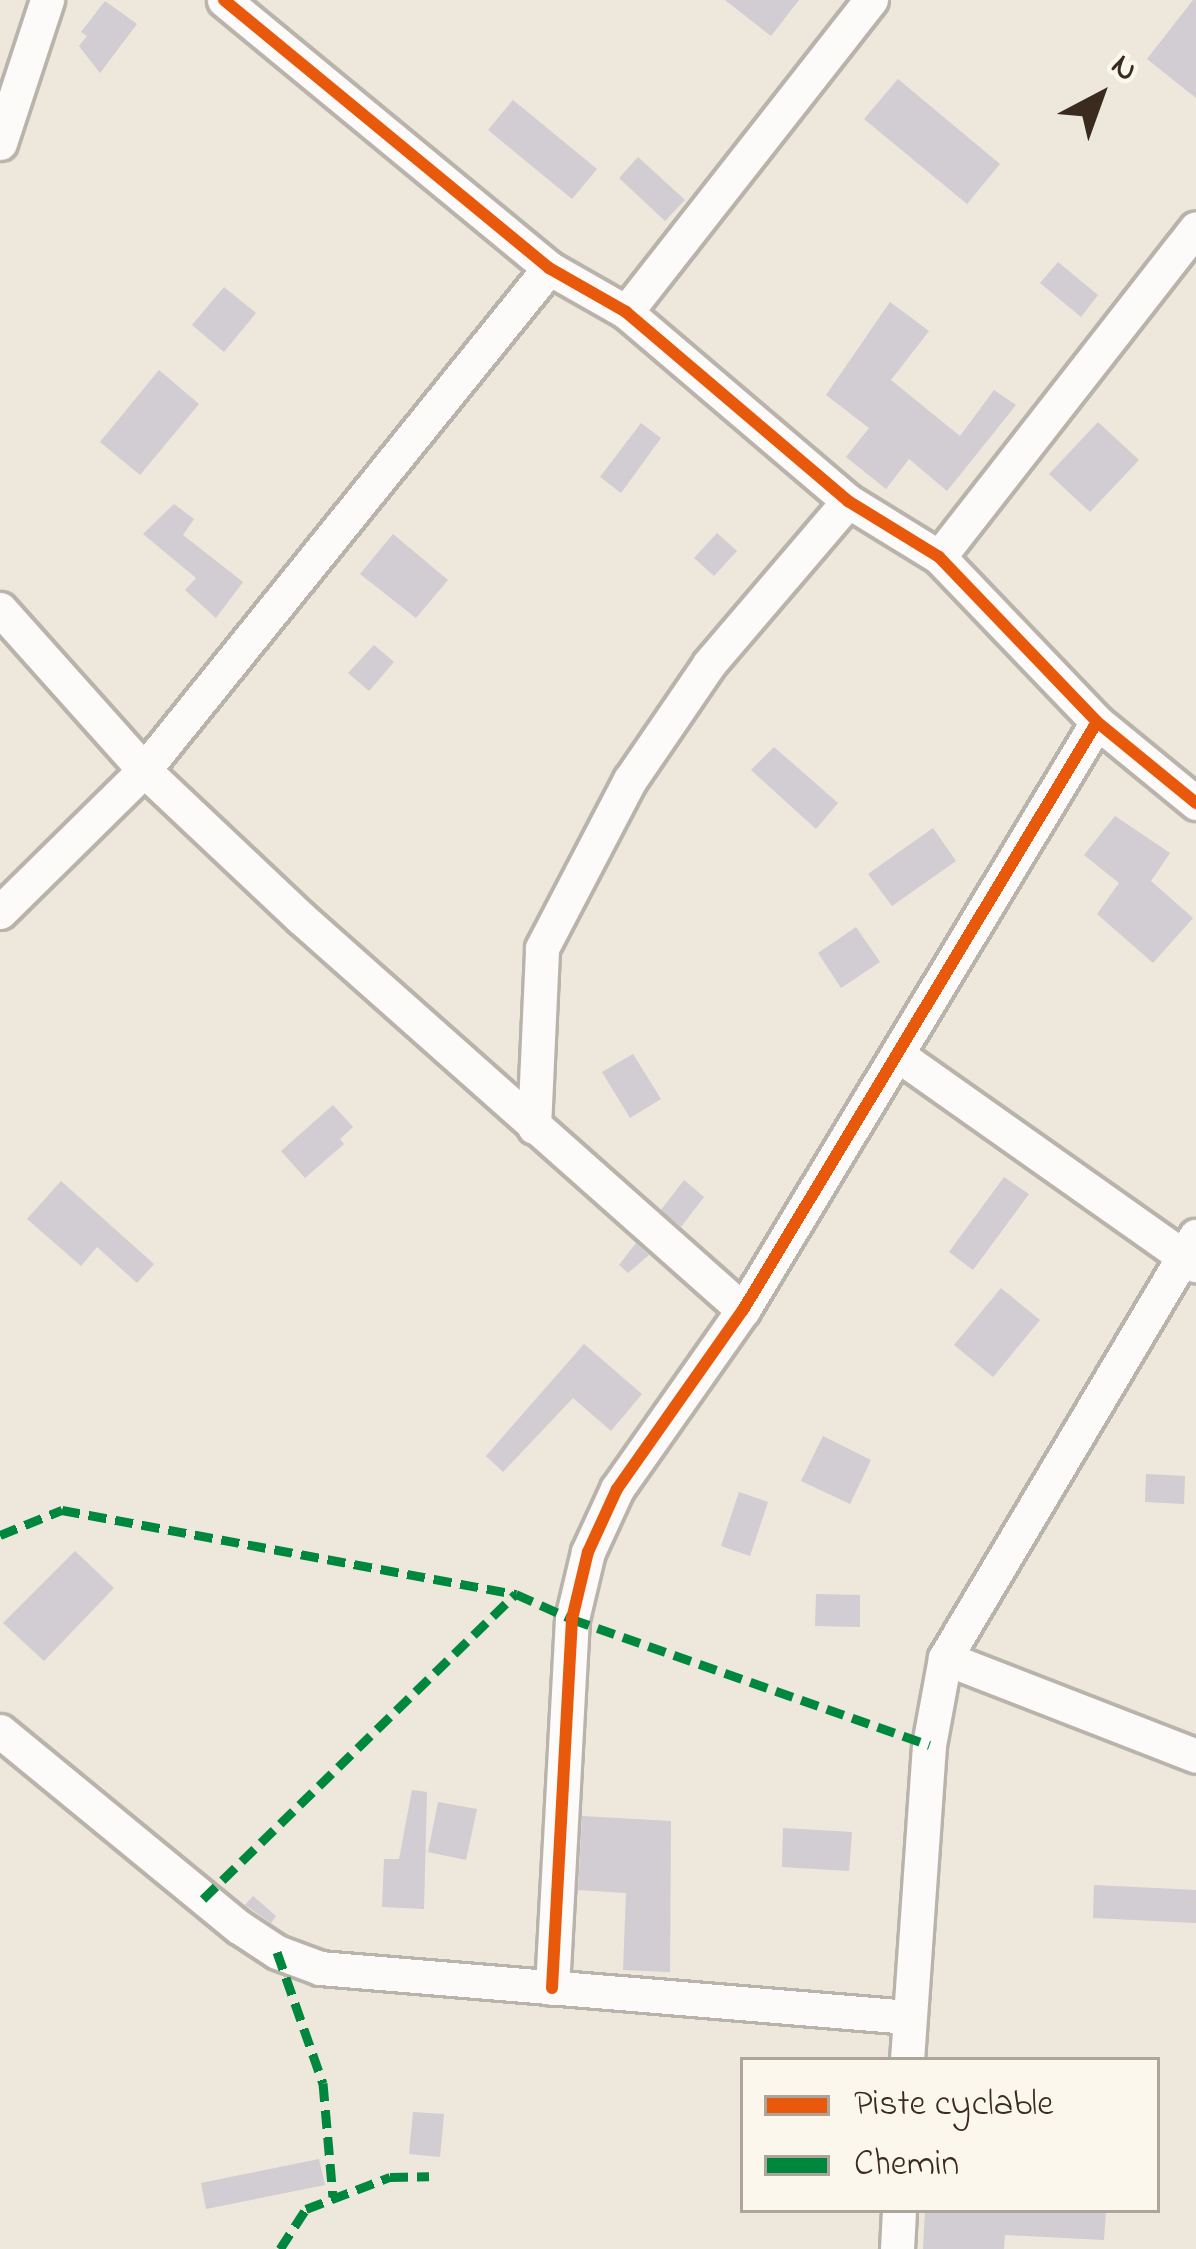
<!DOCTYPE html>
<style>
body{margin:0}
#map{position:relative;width:1196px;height:2249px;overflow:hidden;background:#ede7dc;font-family:"Indie Flower",sans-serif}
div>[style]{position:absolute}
.building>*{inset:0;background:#d1cdd2}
.roads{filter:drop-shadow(3px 0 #b9b3ab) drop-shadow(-3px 0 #b9b3ab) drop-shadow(0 3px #b9b3ab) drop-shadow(0 -3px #b9b3ab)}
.street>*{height:33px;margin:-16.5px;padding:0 16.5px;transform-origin:16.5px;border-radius:16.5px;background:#fcfbfa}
.quiet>*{height:9px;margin-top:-4.5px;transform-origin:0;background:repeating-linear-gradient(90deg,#00873e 0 18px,transparent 0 27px)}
.cycleway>*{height:12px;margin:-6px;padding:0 6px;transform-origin:6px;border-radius:6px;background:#e8590c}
span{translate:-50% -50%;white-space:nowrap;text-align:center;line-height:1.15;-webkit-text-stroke:9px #fbf7ec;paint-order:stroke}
.legend{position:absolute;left:740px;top:2057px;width:420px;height:156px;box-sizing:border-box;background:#fbf7ec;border:3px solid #aea59a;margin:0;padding:15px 21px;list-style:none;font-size:36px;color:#3b2a1e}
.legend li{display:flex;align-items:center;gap:24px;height:60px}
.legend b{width:60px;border:3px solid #aea59a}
.north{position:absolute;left:1040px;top:36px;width:120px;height:120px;-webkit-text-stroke:9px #fbf7ec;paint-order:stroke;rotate:41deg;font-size:33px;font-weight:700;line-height:48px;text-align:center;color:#3b2a1e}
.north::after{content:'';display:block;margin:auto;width:42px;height:54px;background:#3b2a1e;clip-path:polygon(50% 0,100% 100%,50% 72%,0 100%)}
</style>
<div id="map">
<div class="building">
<i style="clip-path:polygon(725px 0,799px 0,771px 36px)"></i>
<i style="clip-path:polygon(1193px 0,1196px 0,1196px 98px,1147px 59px)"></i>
<i style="clip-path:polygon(105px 1px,137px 24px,100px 73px,79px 46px,87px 36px,81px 32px)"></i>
<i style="clip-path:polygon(898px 79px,1000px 164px,967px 204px,864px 119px)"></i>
<i style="clip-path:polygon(513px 100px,597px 169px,572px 199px,488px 130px)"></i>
<i style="clip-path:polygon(638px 157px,685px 200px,665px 221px,619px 178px)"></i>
<i style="clip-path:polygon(1058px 262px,1098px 295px,1081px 317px,1040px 283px)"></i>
<i style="clip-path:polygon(224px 287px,256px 313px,224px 352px,192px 325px)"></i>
<i style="clip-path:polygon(890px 302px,929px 331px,891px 380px,960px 436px,994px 390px,1016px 405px,947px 491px,909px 459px,886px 489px,846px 457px,869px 428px,826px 395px)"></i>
<i style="clip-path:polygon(159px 370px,199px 404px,140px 475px,100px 442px)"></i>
<i style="clip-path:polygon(1098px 422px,1139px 460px,1090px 512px,1049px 474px)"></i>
<i style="clip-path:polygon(641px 423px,661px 438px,621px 493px,600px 477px)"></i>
<i style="clip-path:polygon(174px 504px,194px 519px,183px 535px,243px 582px,216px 618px,185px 590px,196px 578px,143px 534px)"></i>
<i style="clip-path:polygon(717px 533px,737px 551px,714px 576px,694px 558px)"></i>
<i style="clip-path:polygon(393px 534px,448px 580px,416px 618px,360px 574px)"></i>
<i style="clip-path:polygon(374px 645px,394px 662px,369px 691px,348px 673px)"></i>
<i style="clip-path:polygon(774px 747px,838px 803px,816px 829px,751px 770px)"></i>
<i style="clip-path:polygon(1115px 816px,1170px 853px,1151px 881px,1193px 918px,1153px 963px,1097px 914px,1119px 883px,1084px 855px)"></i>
<i style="clip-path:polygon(933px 828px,956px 861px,892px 906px,868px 874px)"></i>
<i style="clip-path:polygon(856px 927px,880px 962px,841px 988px,818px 953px)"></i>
<i style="clip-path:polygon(633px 1054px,661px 1099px,630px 1118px,602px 1072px)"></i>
<i style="clip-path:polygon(333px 1105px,353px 1127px,340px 1139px,344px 1144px,305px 1178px,281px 1151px)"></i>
<i style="clip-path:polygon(1004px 1177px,1029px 1194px,973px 1270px,949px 1252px)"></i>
<i style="clip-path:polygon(684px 1180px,704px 1197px,681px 1227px,661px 1210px)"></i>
<i style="clip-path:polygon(61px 1181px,154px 1264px,137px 1283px,97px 1247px,81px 1266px,27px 1219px)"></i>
<i style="clip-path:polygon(636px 1243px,649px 1255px,628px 1273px,619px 1265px)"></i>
<i style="clip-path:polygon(1001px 1288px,1040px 1320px,993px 1377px,954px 1345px)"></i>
<i style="clip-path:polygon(584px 1344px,642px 1394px,611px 1431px,573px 1398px,503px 1472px,486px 1456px)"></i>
<i style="clip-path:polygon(823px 1436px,871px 1460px,850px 1504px,801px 1481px)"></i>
<i style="clip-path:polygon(1146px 1474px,1185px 1476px,1184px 1504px,1145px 1502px)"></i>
<i style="clip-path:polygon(739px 1492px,768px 1502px,750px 1556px,721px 1546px)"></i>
<i style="clip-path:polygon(75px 1551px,114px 1588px,44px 1661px,3px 1623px)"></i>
<i style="clip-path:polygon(816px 1594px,860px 1595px,860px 1627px,815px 1626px)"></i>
<i style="clip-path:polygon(412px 1790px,427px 1792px,424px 1909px,382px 1907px,384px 1859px,399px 1859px)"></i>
<i style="clip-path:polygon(438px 1802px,477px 1809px,466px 1860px,428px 1852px)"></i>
<i style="clip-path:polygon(582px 1816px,671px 1821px,670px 1972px,623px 1970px,626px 1893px,578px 1890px)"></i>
<i style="clip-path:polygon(783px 1828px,852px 1832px,849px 1871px,782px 1867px)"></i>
<i style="clip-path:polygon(1094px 1885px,1196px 1890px,1196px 1923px,1093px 1918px)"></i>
<i style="clip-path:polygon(253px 1896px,276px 1916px,271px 1923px,245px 1905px)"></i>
<i style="clip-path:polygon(413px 2112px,444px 2114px,440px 2157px,409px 2154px)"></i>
<i style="clip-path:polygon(319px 2159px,325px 2185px,206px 2209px,201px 2183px)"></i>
<i style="clip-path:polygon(925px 2210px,1106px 2210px,1104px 2240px,1005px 2235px,1004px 2249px,923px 2249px)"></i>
</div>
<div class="roads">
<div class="street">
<i style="left:224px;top:0;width:421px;rotate:39.5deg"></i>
<i style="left:549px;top:268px;width:89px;rotate:29.7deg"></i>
<i style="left:626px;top:312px;width:292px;rotate:40.4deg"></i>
<i style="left:848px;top:501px;width:107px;rotate:31.6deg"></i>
<i style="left:939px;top:557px;width:228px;rotate:46.2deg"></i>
<i style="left:1097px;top:722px;width:128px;rotate:39.3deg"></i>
<i style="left:0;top:143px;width:151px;rotate:-71.8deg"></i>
<i style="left:626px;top:312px;width:397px;rotate:-51.9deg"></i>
<i style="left:939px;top:557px;width:417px;rotate:-52deg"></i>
<i style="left:0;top:609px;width:216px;rotate:48.2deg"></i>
<i style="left:144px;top:770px;width:216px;rotate:43.3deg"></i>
<i style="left:301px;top:918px;width:591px;rotate:41.57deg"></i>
<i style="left:0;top:912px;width:202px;rotate:-44.6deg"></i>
<i style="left:144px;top:770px;width:645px;rotate:-51.1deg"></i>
<i style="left:898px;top:1055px;width:365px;rotate:35.2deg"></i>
<i style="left:534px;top:1127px;width:179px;rotate:-87.4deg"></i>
<i style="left:542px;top:948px;width:190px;rotate:-62.4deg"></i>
<i style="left:630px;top:780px;width:140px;rotate:-55.7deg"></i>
<i style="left:709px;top:664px;width:214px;rotate:-49.5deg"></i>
<i style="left:945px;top:1658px;width:269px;rotate:21.3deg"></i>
<i style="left:0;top:1731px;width:309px;rotate:39.4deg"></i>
<i style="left:239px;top:1927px;width:45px;rotate:33.3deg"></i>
<i style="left:277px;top:1952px;width:46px;rotate:20.4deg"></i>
<i style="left:320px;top:1968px;width:591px;rotate:4.76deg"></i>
<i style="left:552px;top:1988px;width:370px;rotate:-86.9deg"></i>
<i style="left:572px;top:1619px;width:69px;rotate:-76.6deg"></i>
<i style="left:588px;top:1552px;width:69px;rotate:-65.3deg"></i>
<i style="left:617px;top:1489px;width:219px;rotate:-54.9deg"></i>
<i style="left:743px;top:1310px;width:686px;rotate:-58.95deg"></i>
<i style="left:907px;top:2060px;width:316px;rotate:-86deg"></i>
<i style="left:929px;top:1745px;width:88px;rotate:-79.6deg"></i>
<i style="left:945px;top:1658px;width:491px;rotate:-59.3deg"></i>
<i style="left:897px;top:2249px;width:39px;rotate:-87deg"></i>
</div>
</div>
<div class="quiet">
<i style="left:0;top:1535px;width:67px;rotate:-22deg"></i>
<i style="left:62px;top:1510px;width:462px;rotate:10.5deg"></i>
<i style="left:516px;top:1594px;width:61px;rotate:24.1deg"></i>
<i style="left:572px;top:1619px;width:379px;rotate:19.4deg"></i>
<i style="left:203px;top:1899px;width:437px;rotate:-44.3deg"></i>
<i style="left:277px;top:1952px;width:139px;rotate:70.7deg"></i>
<i style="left:323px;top:2083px;width:114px;rotate:85deg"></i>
<i style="left:280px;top:2249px;width:48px;rotate:-57deg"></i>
<i style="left:306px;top:2209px;width:90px;rotate:-20.9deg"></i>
<i style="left:390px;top:2177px;width:39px;rotate:-1deg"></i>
</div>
<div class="cycleway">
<i style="left:224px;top:0;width:421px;rotate:39.5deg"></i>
<i style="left:549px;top:268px;width:89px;rotate:29.7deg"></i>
<i style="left:626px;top:312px;width:292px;rotate:40.4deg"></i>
<i style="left:848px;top:501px;width:107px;rotate:31.6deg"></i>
<i style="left:939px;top:557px;width:228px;rotate:46.2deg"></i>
<i style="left:1097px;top:722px;width:128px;rotate:39.3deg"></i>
<i style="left:552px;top:1988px;width:370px;rotate:-86.9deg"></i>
<i style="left:572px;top:1619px;width:69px;rotate:-76.6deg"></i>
<i style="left:588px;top:1552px;width:69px;rotate:-65.3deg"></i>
<i style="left:617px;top:1489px;width:219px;rotate:-54.9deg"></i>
<i style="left:743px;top:1310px;width:686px;rotate:-58.95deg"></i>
</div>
<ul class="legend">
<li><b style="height:15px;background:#e8590c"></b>Piste cyclable</li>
<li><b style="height:15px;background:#00873e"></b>Chemin</li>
</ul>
<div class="north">N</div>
</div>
